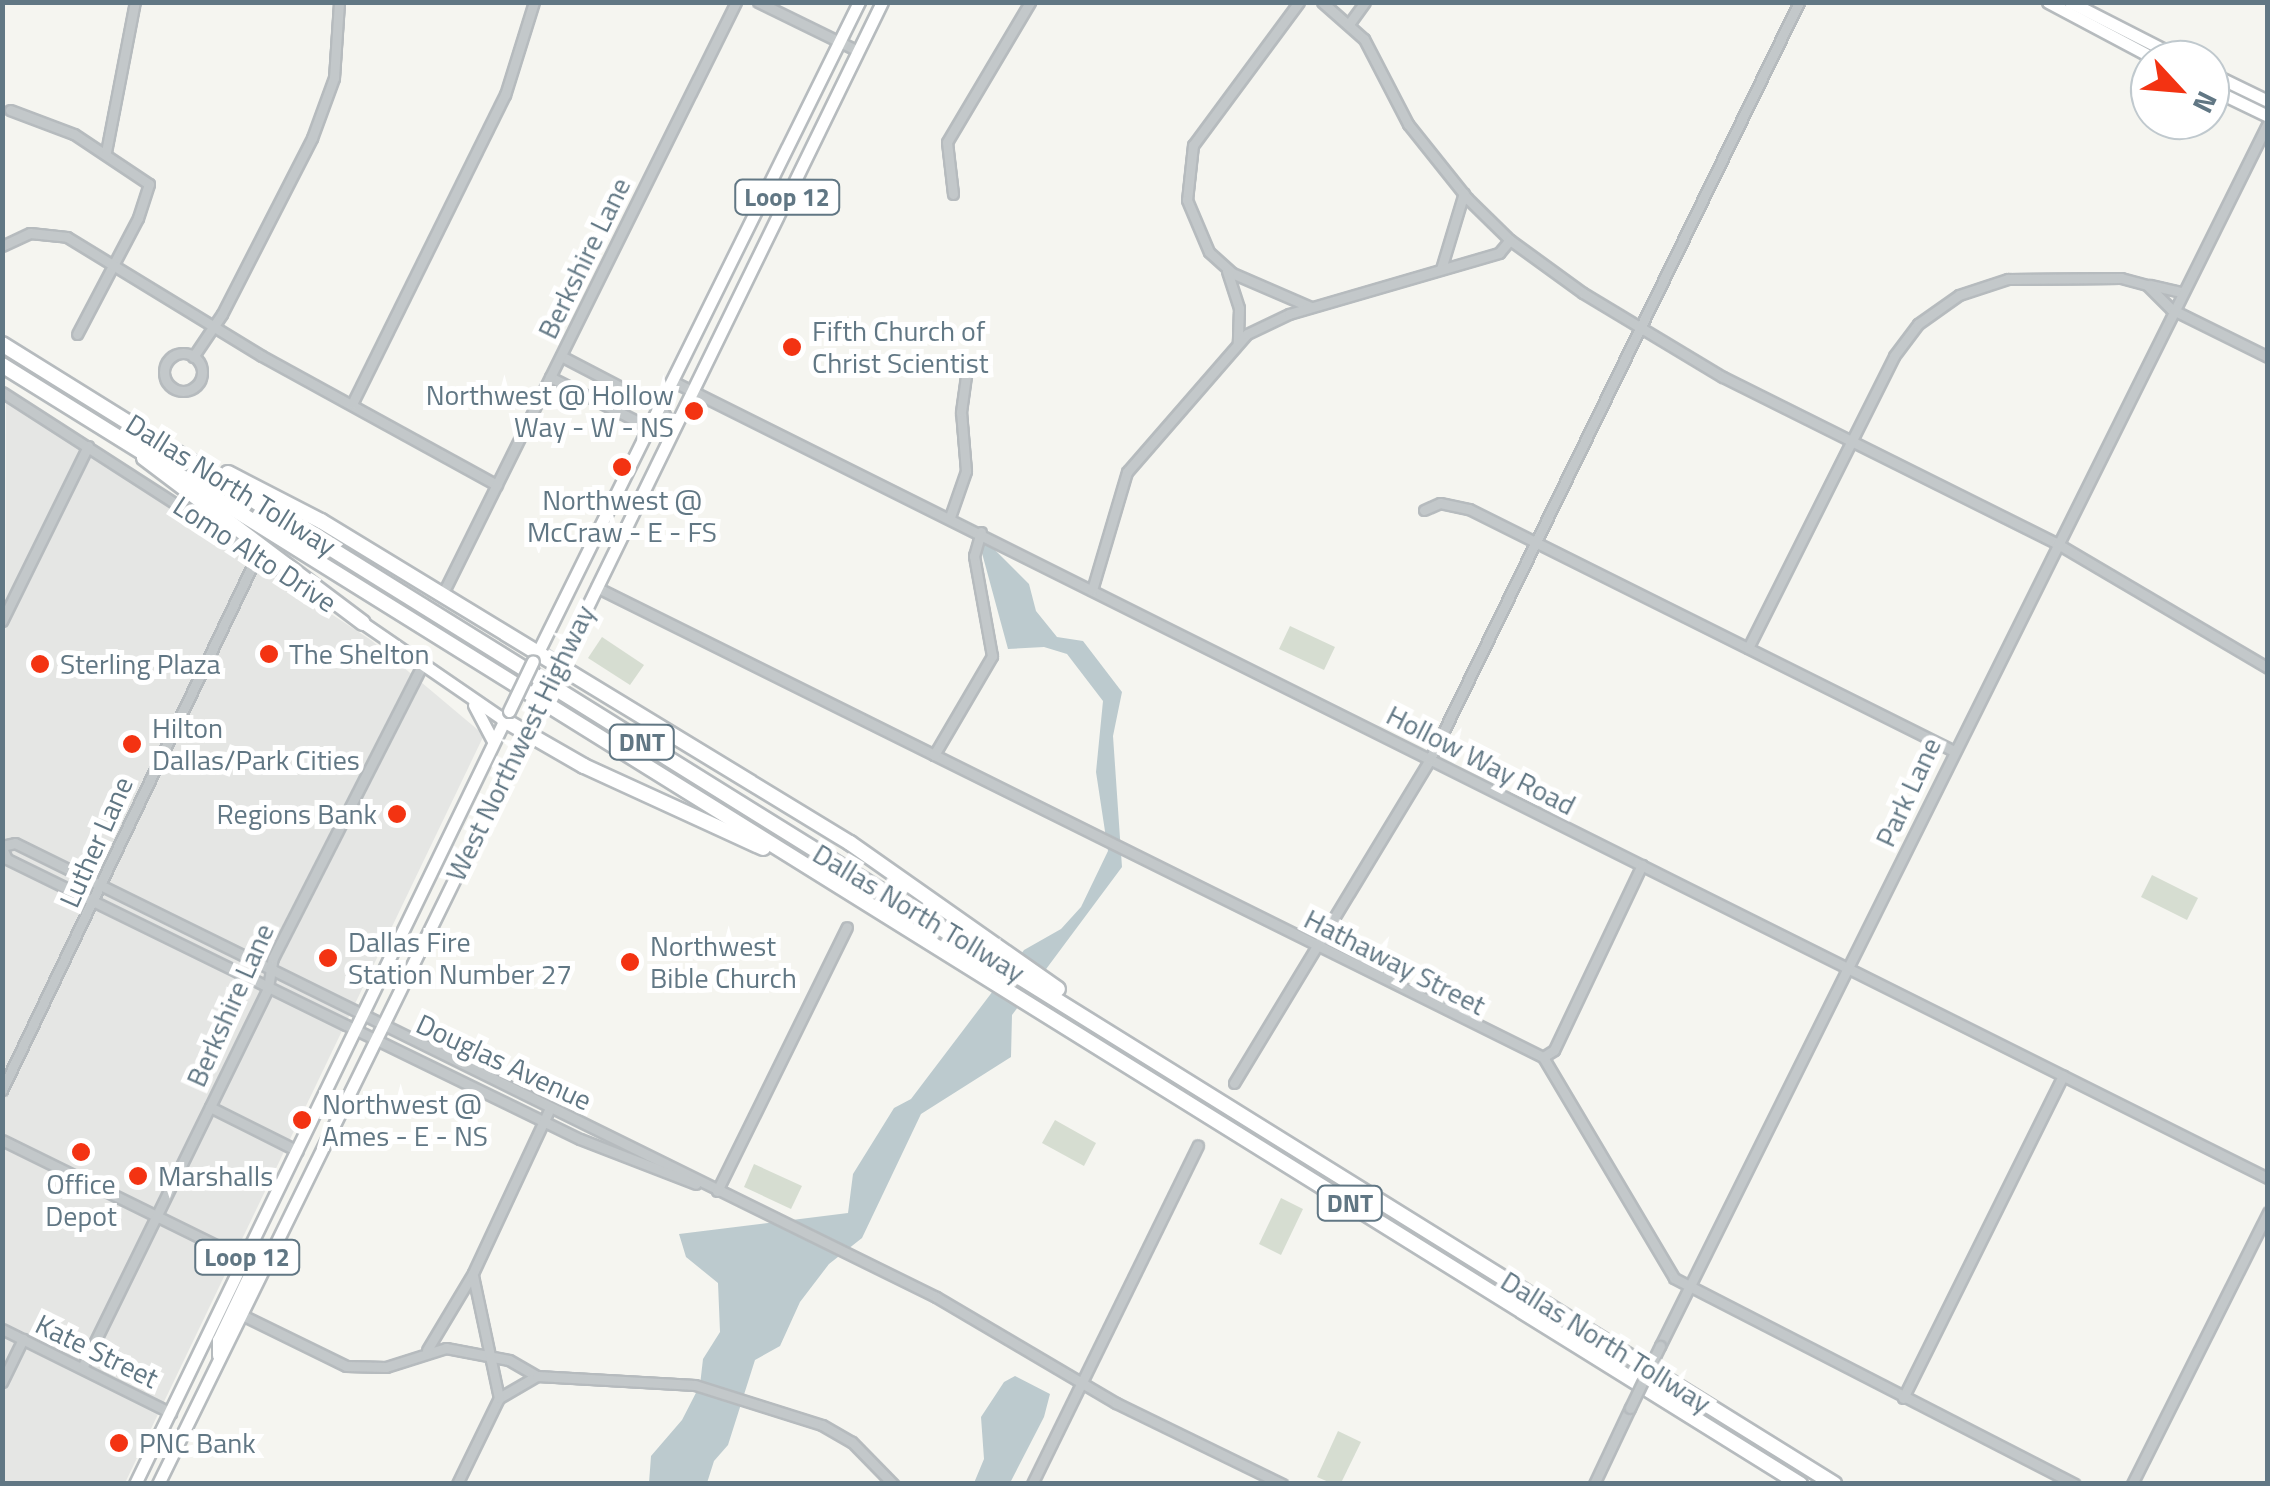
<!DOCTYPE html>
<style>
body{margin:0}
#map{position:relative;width:2270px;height:1486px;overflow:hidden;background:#f5f5f0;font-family:"Titillium Web",sans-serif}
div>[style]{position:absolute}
.built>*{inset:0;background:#e5e6e4}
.green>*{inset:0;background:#d6ddd1}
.water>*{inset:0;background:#bccace}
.roads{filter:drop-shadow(2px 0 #b6bbbe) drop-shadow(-2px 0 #b6bbbe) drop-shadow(0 2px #b6bbbe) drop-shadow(0 -2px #b6bbbe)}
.minor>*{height:9px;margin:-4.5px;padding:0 4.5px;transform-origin:4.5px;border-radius:4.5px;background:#c3c8ca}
.minor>.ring{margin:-4.5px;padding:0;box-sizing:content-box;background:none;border:9px solid #c3c8ca;border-radius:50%}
.major>*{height:11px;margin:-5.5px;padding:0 5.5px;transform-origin:5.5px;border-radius:5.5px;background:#fff}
.highway>*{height:14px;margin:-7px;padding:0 7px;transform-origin:7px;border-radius:7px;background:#fff}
.bridges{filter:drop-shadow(2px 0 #b6bbbe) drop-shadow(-2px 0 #b6bbbe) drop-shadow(0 2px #b6bbbe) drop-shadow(0 -2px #b6bbbe)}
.minor-bridge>*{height:9px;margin:-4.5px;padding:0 4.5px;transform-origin:4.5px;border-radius:4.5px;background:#c3c8ca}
.major-bridge>*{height:11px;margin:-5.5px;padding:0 5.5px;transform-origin:5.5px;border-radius:5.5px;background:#fff}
.dots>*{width:28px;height:28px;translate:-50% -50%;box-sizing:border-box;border:5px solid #fff;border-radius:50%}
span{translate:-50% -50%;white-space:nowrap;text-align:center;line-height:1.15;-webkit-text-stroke:10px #fff;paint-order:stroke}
.shield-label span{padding:2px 8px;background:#fff;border:2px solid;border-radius:8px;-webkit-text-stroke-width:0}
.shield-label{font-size:25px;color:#617784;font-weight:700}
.street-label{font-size:28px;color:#617784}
.poi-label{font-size:28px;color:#617784}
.left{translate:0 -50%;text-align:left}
.right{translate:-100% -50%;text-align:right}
.frame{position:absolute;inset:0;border:5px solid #617784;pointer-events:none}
.north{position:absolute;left:2130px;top:40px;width:100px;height:100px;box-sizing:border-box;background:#fff;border:2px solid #c0c9ce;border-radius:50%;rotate:116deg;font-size:28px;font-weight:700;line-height:40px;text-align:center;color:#617784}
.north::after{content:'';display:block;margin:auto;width:35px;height:45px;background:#f33312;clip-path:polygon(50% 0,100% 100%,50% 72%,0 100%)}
</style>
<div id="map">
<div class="built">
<i style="clip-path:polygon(6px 401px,371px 640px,484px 735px,125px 1483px,3px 1483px)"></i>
</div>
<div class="green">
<i style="clip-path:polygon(1290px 626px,1335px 647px,1324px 670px,1279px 649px)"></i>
<i style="clip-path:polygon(602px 637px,644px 665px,630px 685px,588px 658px)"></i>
<i style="clip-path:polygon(2152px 875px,2198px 898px,2187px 920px,2141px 897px)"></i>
<i style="clip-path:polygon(1055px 1120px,1096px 1143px,1084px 1166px,1042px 1143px)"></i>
<i style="clip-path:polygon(754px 1164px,802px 1186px,791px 1209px,744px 1187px)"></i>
<i style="clip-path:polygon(1281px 1198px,1303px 1209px,1281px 1255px,1259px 1244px)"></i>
<i style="clip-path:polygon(1338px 1431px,1361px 1442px,1341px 1483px,1331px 1483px,1317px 1477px)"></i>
</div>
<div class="water">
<i style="clip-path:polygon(976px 531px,1029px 584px,1036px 611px,1057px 637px,1083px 641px,1122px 692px,1113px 736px,1122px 867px,1012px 1015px,1011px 1057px,921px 1114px,862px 1238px,829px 1264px,800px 1302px,780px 1346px,755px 1360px,728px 1445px,714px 1461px,707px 1483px,649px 1483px,651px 1456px,682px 1420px,700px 1385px,703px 1359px,720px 1332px,718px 1283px,686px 1257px,679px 1234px,848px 1213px,853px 1174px,894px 1108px,911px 1099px,1024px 950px,1061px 929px,1081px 907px,1108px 851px,1096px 772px,1103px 701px,1067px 654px,1044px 647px,1008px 649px)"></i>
<i style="clip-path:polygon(1015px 1376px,1050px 1394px,1044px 1417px,1010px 1483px,974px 1483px,984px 1459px,981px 1417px,1004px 1382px)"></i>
</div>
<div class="roads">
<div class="minor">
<i style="left:758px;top:2px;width:111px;rotate:26.1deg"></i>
<i style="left:1299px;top:2px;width:178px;rotate:126.5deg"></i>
<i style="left:1193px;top:145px;width:55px;rotate:96.2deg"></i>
<i style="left:1187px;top:200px;width:56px;rotate:67.1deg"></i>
<i style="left:1209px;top:252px;width:31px;rotate:42deg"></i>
<i style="left:1232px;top:273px;width:86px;rotate:23.3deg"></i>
<i style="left:1322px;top:2px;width:56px;rotate:41.4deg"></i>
<i style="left:1364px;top:39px;width:96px;rotate:62.6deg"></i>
<i style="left:1408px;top:124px;width:95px;rotate:51.4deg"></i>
<i style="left:1467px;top:198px;width:60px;rotate:44.3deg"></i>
<i style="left:1510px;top:240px;width:90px;rotate:36deg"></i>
<i style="left:1583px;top:293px;width:163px;rotate:31deg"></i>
<i style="left:1723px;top:377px;width:372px;rotate:26.5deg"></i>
<i style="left:2056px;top:543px;width:246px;rotate:30.5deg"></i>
<i style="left:1349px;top:24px;width:27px;rotate:-54deg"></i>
<i style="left:10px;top:110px;width:68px;rotate:20.6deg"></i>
<i style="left:74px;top:134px;width:90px;rotate:33.7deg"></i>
<i style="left:149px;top:184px;width:36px;rotate:108deg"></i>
<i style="left:138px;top:218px;width:131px;rotate:117.7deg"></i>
<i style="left:106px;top:152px;width:153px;rotate:-79.1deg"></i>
<i style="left:953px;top:194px;width:52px;rotate:-96.6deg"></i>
<i style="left:947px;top:142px;width:163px;rotate:-59.3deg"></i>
<i style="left:2px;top:246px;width:31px;rotate:-25deg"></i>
<i style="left:30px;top:233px;width:37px;rotate:6deg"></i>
<i style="left:67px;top:237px;width:228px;rotate:31.4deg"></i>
<i style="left:262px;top:356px;width:268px;rotate:28.8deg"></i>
<i style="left:1441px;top:269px;width:79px;rotate:-73.2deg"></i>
<i style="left:1227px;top:271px;width:39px;rotate:72deg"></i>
<i style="left:1239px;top:308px;width:35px;rotate:92deg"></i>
<i style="left:2150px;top:285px;width:31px;rotate:13deg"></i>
<i class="ring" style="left:164px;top:353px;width:29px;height:29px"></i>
<i style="left:561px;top:356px;width:113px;rotate:27.5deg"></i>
<i style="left:661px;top:408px;width:23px;rotate:59deg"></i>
<i style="left:193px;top:357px;width:52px;rotate:-56deg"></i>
<i style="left:222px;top:314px;width:198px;rotate:-62.9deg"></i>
<i style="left:312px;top:138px;width:64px;rotate:-69.9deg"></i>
<i style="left:334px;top:78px;width:76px;rotate:-86.2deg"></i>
<i style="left:550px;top:377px;width:112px;rotate:27deg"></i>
<i style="left:650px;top:428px;width:23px"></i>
<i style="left:674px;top:382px;width:1782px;rotate:26.54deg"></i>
<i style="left:2px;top:392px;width:373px;rotate:32.8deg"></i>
<i style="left:352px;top:404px;width:345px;rotate:-63.7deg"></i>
<i style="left:505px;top:95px;width:97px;rotate:-72.7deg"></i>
<i style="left:1424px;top:510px;width:17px;rotate:-24deg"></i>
<i style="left:1440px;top:503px;width:30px;rotate:12deg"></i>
<i style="left:1469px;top:509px;width:540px;rotate:26.52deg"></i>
<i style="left:950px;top:517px;width:49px;rotate:-70.8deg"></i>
<i style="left:966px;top:471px;width:59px;rotate:-94.8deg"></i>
<i style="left:961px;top:412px;width:43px;rotate:-82.1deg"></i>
<i style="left:446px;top:587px;width:653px;rotate:-63.63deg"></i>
<i style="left:596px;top:587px;width:1057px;rotate:26.4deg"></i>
<i style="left:1543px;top:1057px;width:257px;rotate:59.3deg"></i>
<i style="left:1674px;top:1278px;width:450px;rotate:27.2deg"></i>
<i style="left:1092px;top:590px;width:123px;rotate:-73.5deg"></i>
<i style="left:1127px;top:472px;width:183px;rotate:-49deg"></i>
<i style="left:1247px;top:334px;width:47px;rotate:-25.5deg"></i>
<i style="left:1289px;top:314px;width:219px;rotate:-16.2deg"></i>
<i style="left:1499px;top:253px;width:17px;rotate:-50deg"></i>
<i style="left:2px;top:621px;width:195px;rotate:-63.8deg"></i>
<i style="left:1748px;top:648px;width:326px;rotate:-63.4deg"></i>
<i style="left:1894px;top:356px;width:40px;rotate:-53deg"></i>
<i style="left:1918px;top:324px;width:50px;rotate:-35.3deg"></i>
<i style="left:1959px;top:295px;width:52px;rotate:-18.1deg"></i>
<i style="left:2008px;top:279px;width:113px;rotate:-0.5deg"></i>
<i style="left:2121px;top:278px;width:27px;rotate:15deg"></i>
<i style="left:2147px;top:285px;width:34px;rotate:45deg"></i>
<i style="left:2171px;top:309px;width:108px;rotate:26.3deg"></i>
<i style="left:934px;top:755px;width:115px;rotate:-59.6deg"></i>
<i style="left:992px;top:656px;width:102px;rotate:-100.2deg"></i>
<i style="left:974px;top:556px;width:25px;rotate:-74deg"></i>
<i style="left:2px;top:846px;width:13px;rotate:-13deg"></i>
<i style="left:15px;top:843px;width:1027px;rotate:26.24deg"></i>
<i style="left:936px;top:1297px;width:209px;rotate:30.5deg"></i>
<i style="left:1116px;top:1403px;width:185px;rotate:26deg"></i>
<i style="left:2px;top:848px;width:12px;rotate:66deg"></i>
<i style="left:7px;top:859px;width:377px;rotate:26.1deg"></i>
<i style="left:346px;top:1025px;width:260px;rotate:26deg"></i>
<i style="left:580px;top:1139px;width:124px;rotate:21.2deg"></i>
<i style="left:1543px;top:1057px;width:13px;rotate:-32deg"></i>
<i style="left:1554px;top:1050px;width:205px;rotate:-64.6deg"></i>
<i style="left:1234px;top:1083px;width:379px;rotate:-58.8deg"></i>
<i style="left:1430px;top:759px;width:842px;rotate:-64.01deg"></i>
<i style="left:2px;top:1090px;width:590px;rotate:-64.48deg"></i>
<i style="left:210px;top:1107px;width:98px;rotate:26.6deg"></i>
<i style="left:2px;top:1140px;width:272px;rotate:26.2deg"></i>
<i style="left:717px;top:1191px;width:294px;rotate:-63.8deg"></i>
<i style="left:240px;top:1314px;width:118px;rotate:26.1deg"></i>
<i style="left:346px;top:1366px;width:40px;rotate:1.4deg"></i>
<i style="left:386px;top:1367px;width:63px;rotate:-17.6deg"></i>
<i style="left:446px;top:1348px;width:64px;rotate:10.8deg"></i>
<i style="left:509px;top:1360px;width:32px;rotate:30deg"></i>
<i style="left:2px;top:1329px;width:189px;rotate:26.4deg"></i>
<i style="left:1660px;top:1346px;width:1366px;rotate:-63.57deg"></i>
<i style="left:427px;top:1350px;width:90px;rotate:-59.1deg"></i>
<i style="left:473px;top:1273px;width:182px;rotate:-65deg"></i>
<i style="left:82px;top:1368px;width:423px;rotate:-63.9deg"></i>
<i style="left:268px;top:988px;width:30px;rotate:-81deg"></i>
<i style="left:273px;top:958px;width:332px;rotate:-63deg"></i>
<i style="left:2px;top:1382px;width:48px;rotate:-64deg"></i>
<i style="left:499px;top:1398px;width:44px;rotate:-30.1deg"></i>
<i style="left:537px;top:1376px;width:158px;rotate:3.3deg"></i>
<i style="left:695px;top:1385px;width:133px;rotate:17.5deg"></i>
<i style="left:822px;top:1425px;width:34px;rotate:30deg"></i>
<i style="left:852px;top:1442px;width:59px;rotate:45.7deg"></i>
<i style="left:1903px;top:1398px;width:360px;rotate:-63.6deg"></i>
<i style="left:457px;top:1484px;width:96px;rotate:-64deg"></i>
<i style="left:499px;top:1398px;width:125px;rotate:-102deg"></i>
<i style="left:1032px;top:1484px;width:377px;rotate:-63.9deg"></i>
<i style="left:1594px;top:1484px;width:84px;rotate:-64.7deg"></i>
<i style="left:2132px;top:1484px;width:304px;rotate:-63.4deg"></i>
</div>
<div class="major">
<i style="left:2048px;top:2px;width:123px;rotate:28deg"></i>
<i style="left:2070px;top:2px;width:128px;rotate:27deg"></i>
<i style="left:2210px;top:73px;width:64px;rotate:25.8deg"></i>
<i style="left:2210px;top:88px;width:64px;rotate:25.8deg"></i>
<i style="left:363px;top:623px;width:171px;rotate:34.5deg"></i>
<i style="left:535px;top:658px;width:732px;rotate:-63.72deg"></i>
<i style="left:556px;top:671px;width:744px;rotate:-64.02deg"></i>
<i style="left:474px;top:705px;width:41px;rotate:62.2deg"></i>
<i style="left:218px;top:1355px;width:15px;rotate:-90deg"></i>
<i style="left:218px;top:1340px;width:72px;rotate:-64.5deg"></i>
<i style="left:249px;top:1275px;width:15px;rotate:-101deg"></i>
<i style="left:135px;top:1484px;width:856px;rotate:-64.18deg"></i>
<i style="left:158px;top:1484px;width:841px;rotate:-63.89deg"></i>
</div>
<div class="highway">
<i style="left:2px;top:344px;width:2158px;rotate:31.89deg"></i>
<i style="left:2px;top:365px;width:2118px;rotate:31.9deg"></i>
<i style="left:144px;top:458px;width:274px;rotate:37deg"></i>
<i style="left:228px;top:473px;width:105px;rotate:27.3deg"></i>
<i style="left:321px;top:521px;width:619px;rotate:31.33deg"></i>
<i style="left:850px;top:843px;width:254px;rotate:35.1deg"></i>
<i style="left:504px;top:720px;width:92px;rotate:29.9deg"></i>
<i style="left:584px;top:766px;width:197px;rotate:24.6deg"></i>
</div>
</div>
<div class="bridges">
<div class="minor-bridge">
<i style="left:1630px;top:1408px;width:69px;rotate:-64.2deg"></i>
</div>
<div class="major-bridge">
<i style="left:509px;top:711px;width:55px;rotate:-64.4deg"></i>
<i style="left:530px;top:725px;width:56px;rotate:-64.8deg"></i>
</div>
</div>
<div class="dots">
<i style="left:792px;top:347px;background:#f33312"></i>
<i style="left:694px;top:411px;background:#f33312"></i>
<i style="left:622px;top:467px;background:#f33312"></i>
<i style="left:269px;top:654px;background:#f33312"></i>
<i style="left:40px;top:664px;background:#f33312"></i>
<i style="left:132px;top:744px;background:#f33312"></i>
<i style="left:397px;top:814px;background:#f33312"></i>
<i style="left:328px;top:958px;background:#f33312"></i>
<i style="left:630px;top:962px;background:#f33312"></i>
<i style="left:302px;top:1120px;background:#f33312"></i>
<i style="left:81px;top:1152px;background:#f33312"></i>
<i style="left:138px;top:1176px;background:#f33312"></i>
<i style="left:119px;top:1443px;background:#f33312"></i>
</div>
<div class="shield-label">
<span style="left:787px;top:197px">Loop 12</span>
<span style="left:642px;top:742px">DNT</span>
<span style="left:1350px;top:1203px">DNT</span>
<span style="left:247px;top:1257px">Loop 12</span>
</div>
<div class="street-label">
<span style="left:584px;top:258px;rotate:-64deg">Berkshire Lane</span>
<span style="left:231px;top:485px;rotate:32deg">Dallas North Tollway</span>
<span style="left:255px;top:554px;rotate:33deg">Lomo Alto Drive</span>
<span style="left:520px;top:743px;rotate:-64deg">West Northwest Highway</span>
<span style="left:1481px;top:760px;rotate:27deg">Hollow Way Road</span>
<span style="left:1908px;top:792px;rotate:-65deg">Park Lane</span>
<span style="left:96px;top:842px;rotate:-66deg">Luther Lane</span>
<span style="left:919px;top:913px;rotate:31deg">Dallas North Tollway</span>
<span style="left:1395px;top:962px;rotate:27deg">Hathaway Street</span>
<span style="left:230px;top:1005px;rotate:-66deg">Berkshire Lane</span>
<span style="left:504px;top:1062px;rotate:25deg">Douglas Avenue</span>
<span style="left:1606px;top:1342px;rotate:32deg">Dallas North Tollway</span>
<span style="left:97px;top:1351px;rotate:26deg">Kate Street</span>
</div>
<div class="poi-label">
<span class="left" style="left:812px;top:347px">Fifth Church of<br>Christ Scientist</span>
<span class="right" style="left:674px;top:411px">Northwest @ Hollow<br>Way - W - NS</span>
<span style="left:622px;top:516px">Northwest @<br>McCraw - E - FS</span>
<span class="left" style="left:289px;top:654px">The Shelton</span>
<span class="left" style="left:60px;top:664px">Sterling Plaza</span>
<span class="left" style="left:152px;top:744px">Hilton<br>Dallas/Park Cities</span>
<span class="right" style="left:377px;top:814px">Regions Bank</span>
<span class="left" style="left:348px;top:958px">Dallas Fire<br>Station Number 27</span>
<span class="left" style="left:650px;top:962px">Northwest<br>Bible Church</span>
<span class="left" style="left:322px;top:1120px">Northwest @<br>Ames - E - NS</span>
<span class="left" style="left:158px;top:1176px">Marshalls</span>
<span style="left:81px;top:1200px">Office<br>Depot</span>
<span class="left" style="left:139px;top:1443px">PNC Bank</span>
</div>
<div class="frame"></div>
<div class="north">N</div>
</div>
